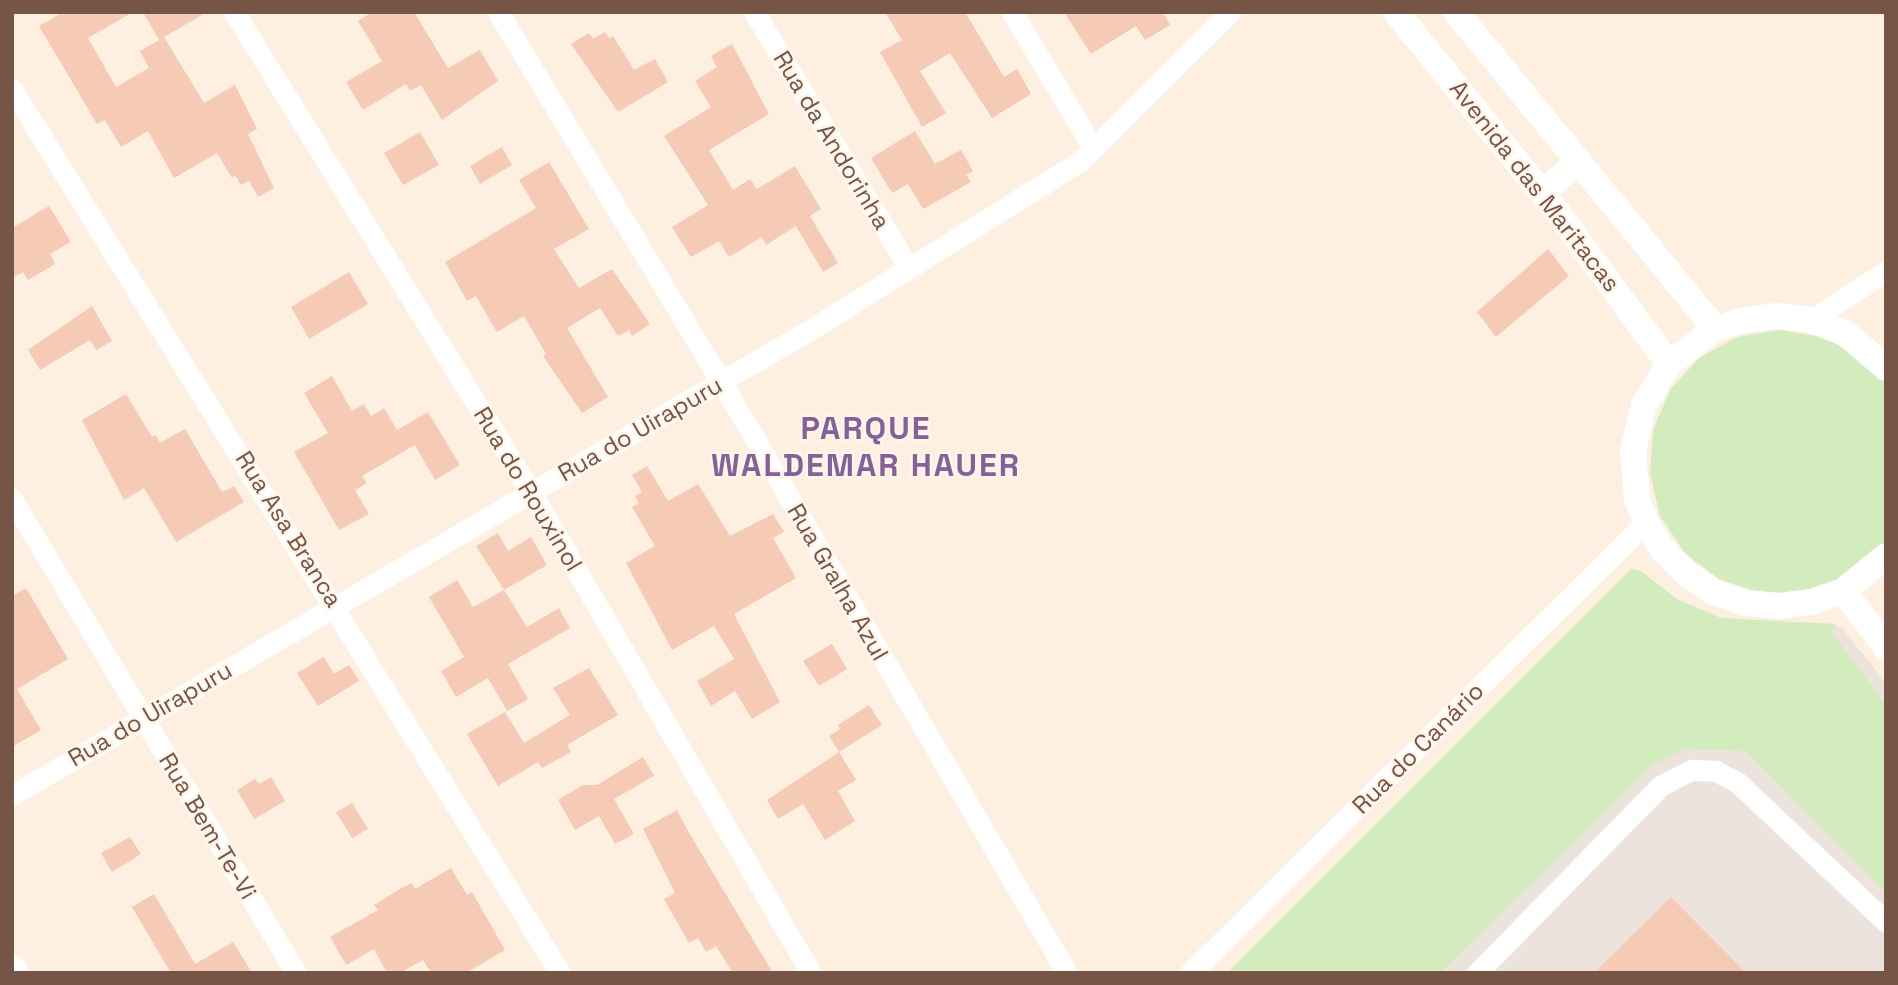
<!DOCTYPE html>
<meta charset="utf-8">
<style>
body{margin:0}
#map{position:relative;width:1898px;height:985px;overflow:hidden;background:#fef0e0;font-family:"Space Grotesk",sans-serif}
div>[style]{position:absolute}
.industrial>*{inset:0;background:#ece3dc}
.green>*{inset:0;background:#d3ecbe}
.building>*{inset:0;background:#f5cbb6}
.minor>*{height:21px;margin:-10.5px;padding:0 10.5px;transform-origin:10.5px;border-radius:10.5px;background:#fff}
.tertiary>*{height:26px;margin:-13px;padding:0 13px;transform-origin:13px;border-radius:13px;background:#fff}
.secondary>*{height:30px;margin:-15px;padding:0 15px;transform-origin:15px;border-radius:15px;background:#fff}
span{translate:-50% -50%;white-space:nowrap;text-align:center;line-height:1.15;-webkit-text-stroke:5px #fff5e8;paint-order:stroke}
.street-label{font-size:24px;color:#765446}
.district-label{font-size:32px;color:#84619a;font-weight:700;letter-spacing:2px}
.frame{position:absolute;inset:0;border:14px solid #765446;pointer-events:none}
</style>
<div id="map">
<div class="industrial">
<i style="clip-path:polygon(1826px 623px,1842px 628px,1886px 683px,1886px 973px,1349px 973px,1759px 625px)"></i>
</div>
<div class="green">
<i style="clip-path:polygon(1780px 330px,1823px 337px,1862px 358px,1886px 384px,1886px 542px,1845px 579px,1804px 593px,1761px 593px,1719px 579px,1685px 553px,1660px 516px,1650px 474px,1653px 430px,1670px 390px,1699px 358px,1737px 337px)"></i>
<i style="clip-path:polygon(1631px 569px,1641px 571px,1677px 599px,1721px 618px,1836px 624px,1832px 632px,1886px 705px,1886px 893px,1745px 751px,1687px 749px,1652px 765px,1441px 973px,1227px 973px)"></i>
</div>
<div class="building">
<i style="clip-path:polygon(63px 12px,133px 12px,88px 38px,116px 87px,149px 68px,140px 51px,159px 40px,143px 12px,207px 12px,164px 37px,204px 103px,235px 85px,257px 129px,248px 134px,274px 188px,258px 197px,249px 181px,241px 185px,235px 175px,232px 178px,217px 153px,174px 178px,148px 131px,121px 147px,105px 120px,97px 124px,39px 26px)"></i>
<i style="clip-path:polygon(372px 12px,414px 12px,448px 68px,480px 50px,498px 81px,442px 120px,421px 85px,410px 91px,406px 84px,363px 110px,346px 82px,382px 61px,358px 21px)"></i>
<i style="clip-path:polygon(885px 12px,965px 12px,1004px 77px,1017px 69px,1031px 94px,992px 118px,950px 53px,920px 71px,946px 113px,922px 127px,880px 52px,902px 40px)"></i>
<i style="clip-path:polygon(1064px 12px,1163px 12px,1170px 25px,1145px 40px,1136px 26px,1091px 54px)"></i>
<i style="clip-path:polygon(605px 32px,609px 38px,613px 36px,634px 70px,655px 59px,668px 82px,618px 112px,571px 44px,589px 33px,593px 39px)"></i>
<i style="clip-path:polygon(732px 44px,769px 114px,709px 150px,733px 190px,750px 179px,757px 189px,795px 166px,821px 209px,810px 216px,838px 263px,823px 272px,796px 226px,766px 245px,762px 237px,729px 257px,719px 241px,691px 257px,672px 227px,708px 205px,664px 136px,711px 107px,695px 81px,717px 67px,711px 56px)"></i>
<i style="clip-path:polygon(915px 131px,935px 164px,961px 150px,973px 171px,966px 175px,971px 182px,923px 209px,908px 184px,892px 193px,871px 158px)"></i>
<i style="clip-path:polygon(420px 132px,439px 165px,403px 185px,384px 153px)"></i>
<i style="clip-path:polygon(502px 147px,512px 165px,480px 184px,470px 166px)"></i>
<i style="clip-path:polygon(549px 162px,589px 229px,554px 249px,579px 288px,612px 269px,650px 324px,632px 336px,629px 330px,618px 336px,600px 308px,567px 328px,608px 397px,582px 413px,543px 356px,546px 354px,524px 316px,497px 332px,476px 296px,467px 301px,445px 262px,536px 208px,519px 180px)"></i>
<i style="clip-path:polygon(49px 206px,71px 242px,50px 254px,55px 264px,28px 280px,23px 272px,12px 278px,12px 228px)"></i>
<i style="clip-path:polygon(1548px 249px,1569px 276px,1496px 337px,1477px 312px)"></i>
<i style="clip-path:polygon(349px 272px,368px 304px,309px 339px,291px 307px)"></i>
<i style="clip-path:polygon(92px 306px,112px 341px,96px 350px,90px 340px,40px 370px,28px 350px)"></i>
<i style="clip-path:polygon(332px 376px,352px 411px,364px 404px,371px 416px,384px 408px,397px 430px,428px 412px,460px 465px,435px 480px,415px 445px,362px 476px,367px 483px,355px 490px,369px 514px,339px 530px,294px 452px,328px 433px,304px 393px)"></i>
<i style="clip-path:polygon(126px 394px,152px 437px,156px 435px,160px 443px,185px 429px,222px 492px,234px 486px,244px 502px,176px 542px,144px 488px,124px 500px,82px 420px)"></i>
<i style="clip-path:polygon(647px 466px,668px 501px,698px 484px,730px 536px,773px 514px,784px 532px,773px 538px,796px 578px,734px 614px,780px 702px,752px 719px,735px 691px,711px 706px,697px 681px,734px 659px,714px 626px,672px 650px,626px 563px,655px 546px,632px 507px,639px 503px,635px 496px,642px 492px,632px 475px)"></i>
<i style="clip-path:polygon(498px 533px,508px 551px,531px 537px,547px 565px,504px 590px,476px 546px)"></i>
<i style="clip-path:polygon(457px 580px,473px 607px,504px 590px,527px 627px,559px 608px,570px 628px,508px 664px,528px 699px,507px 711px,488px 678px,456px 697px,441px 671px,464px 657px,429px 597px)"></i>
<i style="clip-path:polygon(26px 588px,68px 659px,17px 689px,41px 730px,12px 747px,12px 596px)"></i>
<i style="clip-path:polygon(832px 644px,847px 669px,819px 686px,803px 661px)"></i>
<i style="clip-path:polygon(324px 657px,334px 674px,349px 665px,359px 681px,318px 706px,297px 673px)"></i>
<i style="clip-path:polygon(589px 668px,618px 715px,567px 745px,571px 752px,542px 768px,538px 762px,498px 786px,467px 734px,505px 712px,524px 743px,570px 715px,553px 688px)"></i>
<i style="clip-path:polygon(869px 705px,882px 725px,839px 752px,829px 736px,840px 729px,838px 725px)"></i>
<i style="clip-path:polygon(839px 752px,856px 780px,838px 791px,855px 821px,825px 840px,803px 804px,778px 819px,767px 800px)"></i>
<i style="clip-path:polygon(643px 757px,654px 776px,614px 799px,634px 834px,615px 844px,599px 816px,575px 830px,558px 800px,583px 785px,597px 785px)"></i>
<i style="clip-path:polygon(271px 777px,285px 801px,254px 819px,237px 790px,255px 779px,259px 784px)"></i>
<i style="clip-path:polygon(352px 803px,368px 829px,352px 838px,336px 812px)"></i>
<i style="clip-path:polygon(677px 810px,688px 831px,773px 973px,733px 973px,716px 946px,706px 952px,698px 938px,689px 943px,664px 899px,675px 893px,643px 829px)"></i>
<i style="clip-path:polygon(130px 837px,141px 854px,112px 872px,101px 853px)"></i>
<i style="clip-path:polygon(451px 868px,467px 895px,472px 892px,505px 950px,466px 973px,431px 973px,423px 960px,400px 973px,387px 973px,374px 949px,346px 965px,330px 937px,378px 910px,374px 905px,400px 889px,412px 883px,415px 889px)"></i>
<i style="clip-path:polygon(154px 894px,195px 964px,233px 942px,252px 973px,171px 973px,132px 907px)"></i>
<i style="clip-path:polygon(1671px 897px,1746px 973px,1594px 973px)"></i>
</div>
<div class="minor">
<i style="left:234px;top:12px;width:564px;rotate:58.25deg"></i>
<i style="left:531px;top:492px;width:557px;rotate:59.8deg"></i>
<i style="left:498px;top:12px;width:431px;rotate:58.9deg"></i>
<i style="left:721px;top:381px;width:686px;rotate:59.7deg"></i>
<i style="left:754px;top:12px;width:299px;rotate:58.8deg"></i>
<i style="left:1012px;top:12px;width:158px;rotate:59.2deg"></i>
<i style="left:12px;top:89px;width:1040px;rotate:58.2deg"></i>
<i style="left:1811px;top:320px;width:90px;rotate:-33.2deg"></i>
<i style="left:12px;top:499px;width:553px;rotate:59.07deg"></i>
<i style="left:12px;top:795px;width:927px;rotate:-30.24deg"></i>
<i style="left:813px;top:328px;width:314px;rotate:-32deg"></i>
<i style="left:1079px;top:162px;width:213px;rotate:-44.8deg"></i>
<i style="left:1190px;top:973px;width:641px;rotate:-44.68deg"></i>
<i style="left:1477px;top:973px;width:262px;rotate:-45.6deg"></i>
<i style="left:1660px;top:786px;width:36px;rotate:-27deg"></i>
<i style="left:1692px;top:770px;width:24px;rotate:2deg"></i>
<i style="left:1716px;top:771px;width:24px;rotate:28deg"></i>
<i style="left:1737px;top:782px;width:204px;rotate:43.2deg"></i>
</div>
<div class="tertiary">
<i style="left:1396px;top:12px;width:253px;rotate:51.1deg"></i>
<i style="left:1555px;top:209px;width:192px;rotate:53.7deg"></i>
<i style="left:1456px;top:12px;width:409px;rotate:50.7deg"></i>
<i style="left:1542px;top:193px;width:48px;rotate:-40.7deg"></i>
<i style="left:1886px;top:368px;width:54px;rotate:-139.5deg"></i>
<i style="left:1845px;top:333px;width:36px;rotate:-159deg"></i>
<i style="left:1811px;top:320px;width:34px;rotate:-173deg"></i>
<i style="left:1777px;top:316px;width:34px;rotate:173deg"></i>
<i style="left:1743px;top:320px;width:29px;rotate:162deg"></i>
<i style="left:1715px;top:329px;width:58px;rotate:142.7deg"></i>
<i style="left:1669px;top:364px;width:48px;rotate:121.4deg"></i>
<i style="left:1644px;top:405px;width:47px;rotate:103.4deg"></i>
<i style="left:1633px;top:451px;width:48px;rotate:85.2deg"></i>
<i style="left:1637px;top:499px;width:25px;rotate:69deg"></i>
<i style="left:1646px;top:522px;width:33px;rotate:59deg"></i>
<i style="left:1663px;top:550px;width:34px;rotate:45deg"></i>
<i style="left:1687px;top:574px;width:32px;rotate:34deg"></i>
<i style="left:1714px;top:592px;width:34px;rotate:19deg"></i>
<i style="left:1746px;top:603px;width:32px;rotate:5deg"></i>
<i style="left:1778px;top:606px;width:33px;rotate:-7deg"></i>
<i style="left:1811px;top:602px;width:34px;rotate:-19deg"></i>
<i style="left:1843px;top:591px;width:55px;rotate:-39.1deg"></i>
<i style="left:1843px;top:591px;width:71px;rotate:52.5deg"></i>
</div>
<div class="secondary">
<i style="left:12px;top:970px;width:4px;rotate:56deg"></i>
</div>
<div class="street-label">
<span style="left:832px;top:140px;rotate:59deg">Rua da Andorinha</span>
<span style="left:1535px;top:186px;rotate:52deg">Avenida das Maritacas</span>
<span style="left:640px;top:429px;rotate:-30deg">Rua do Uirapuru</span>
<span style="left:528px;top:489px;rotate:59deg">Rua do Rouxinol</span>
<span style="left:289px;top:529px;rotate:58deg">Rua Asa Branca</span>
<span style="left:838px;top:582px;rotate:60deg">Rua Gralha Azul</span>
<span style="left:150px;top:714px;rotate:-30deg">Rua do Uirapuru</span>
<span style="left:1418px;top:748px;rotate:-45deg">Rua do Canário</span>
<span style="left:208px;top:826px;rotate:59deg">Rua Bem-Te-Vi</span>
</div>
<div class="district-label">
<span style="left:866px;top:447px">PARQUE<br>WALDEMAR HAUER</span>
</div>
<div class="frame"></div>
</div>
